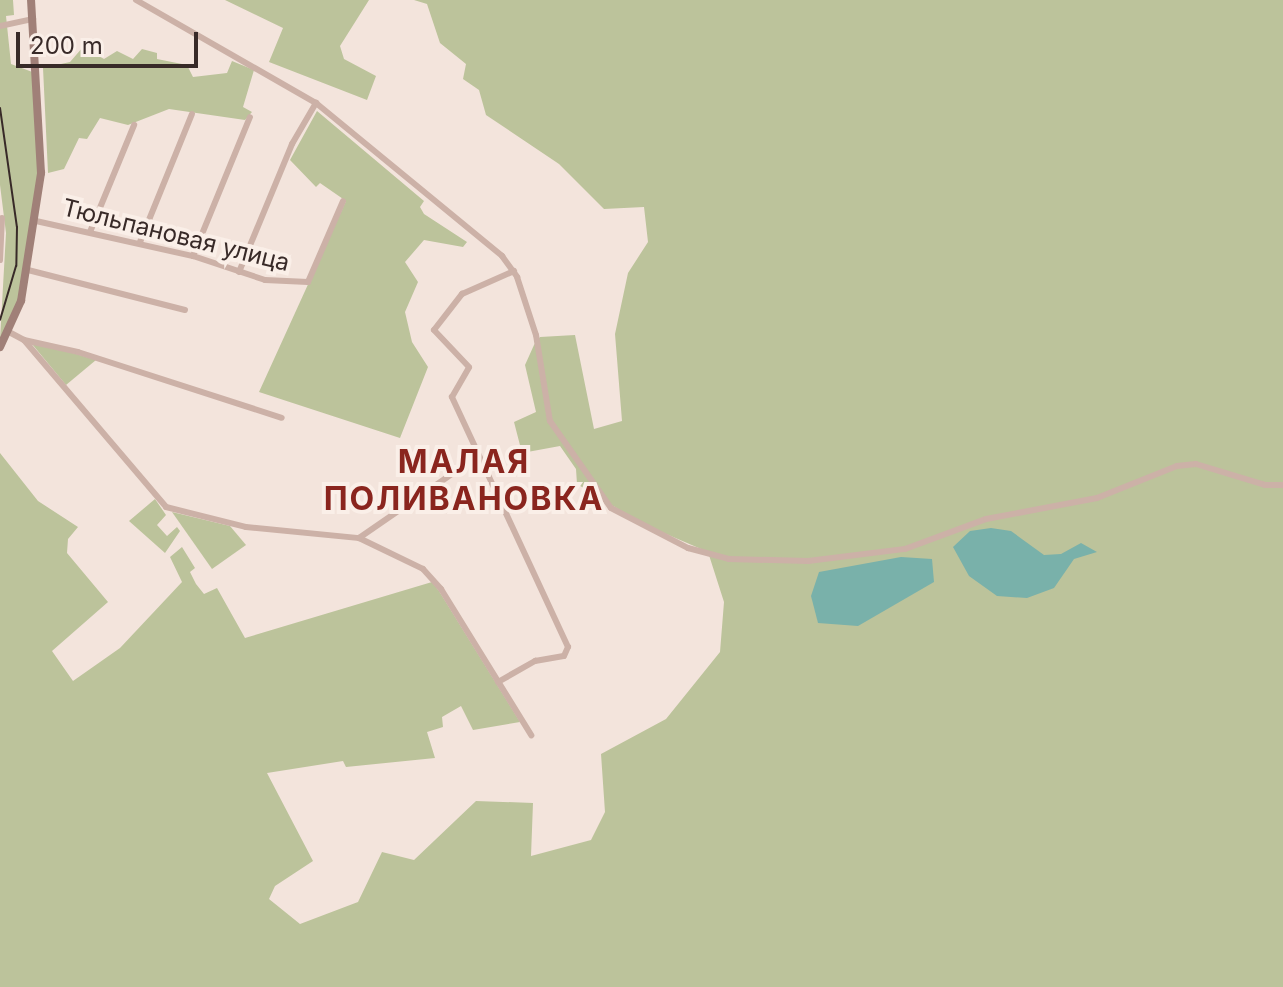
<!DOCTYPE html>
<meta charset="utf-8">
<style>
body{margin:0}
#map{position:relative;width:1283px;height:987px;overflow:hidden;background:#f3e4dc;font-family:Inter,sans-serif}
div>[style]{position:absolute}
.green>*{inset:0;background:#bcc39b}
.water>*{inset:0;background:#79b1aa}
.street>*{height:6px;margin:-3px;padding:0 3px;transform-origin:3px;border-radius:3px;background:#ccb1a7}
.secondary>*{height:8px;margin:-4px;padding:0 4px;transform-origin:4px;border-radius:4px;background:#a08078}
.tram>*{height:2px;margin:-1px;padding:0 1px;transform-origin:1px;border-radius:1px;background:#382a28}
span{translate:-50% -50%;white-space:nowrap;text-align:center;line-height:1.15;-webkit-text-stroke:8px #faefe8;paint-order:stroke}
.street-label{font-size:24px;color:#382a28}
.district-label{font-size:32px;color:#8a251e;font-weight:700;letter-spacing:2px}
.scale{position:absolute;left:16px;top:32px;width:182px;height:36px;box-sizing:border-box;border:4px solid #382a28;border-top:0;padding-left:10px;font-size:24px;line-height:28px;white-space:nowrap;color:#382a28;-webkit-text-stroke:6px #faefe8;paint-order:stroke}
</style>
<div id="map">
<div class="green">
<i style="clip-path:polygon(0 0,13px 0,14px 15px,6px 16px,11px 64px,35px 73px,39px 173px,19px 299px,0 340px,6px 233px,0 185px)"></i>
<i style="clip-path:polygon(225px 0,369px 0,340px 46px,344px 59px,376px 76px,367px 100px,269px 62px,283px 28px)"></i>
<i style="clip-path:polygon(414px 0,1283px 0,1283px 987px,0 987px,0 453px,38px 501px,78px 527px,68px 539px,67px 553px,108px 602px,52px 651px,73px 681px,120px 648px,182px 582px,170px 557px,182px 547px,195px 568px,190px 572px,196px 584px,204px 594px,217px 588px,245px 638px,432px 582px,439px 591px,520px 722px,473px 730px,461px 706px,442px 717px,443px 727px,427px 732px,435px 758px,346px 767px,343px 761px,267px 773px,313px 861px,275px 886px,269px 899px,300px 924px,358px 902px,382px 852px,414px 860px,476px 801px,533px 803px,531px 856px,591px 840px,605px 812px,601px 754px,666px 719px,720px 652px,724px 602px,708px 552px,643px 524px,577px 484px,576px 469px,560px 446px,522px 453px,514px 422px,536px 412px,525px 365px,534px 345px,540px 337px,575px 335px,594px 429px,622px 421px,615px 334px,628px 273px,648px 242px,644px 207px,604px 209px,559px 164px,486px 115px,479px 90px,463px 79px,466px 64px,440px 43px,427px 4px)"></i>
<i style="clip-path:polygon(83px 47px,104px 59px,117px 51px,133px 59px,142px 49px,157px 53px,157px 59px,187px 65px,193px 77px,227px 73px,232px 61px,254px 70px,243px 107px,252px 112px,245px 120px,169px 109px,128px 125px,100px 118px,87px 139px,79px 138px,64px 169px,48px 173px,43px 68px,70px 62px)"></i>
<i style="clip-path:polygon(317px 111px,424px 201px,420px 207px,424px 214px,467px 242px,463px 247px,424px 240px,405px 262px,418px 282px,405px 312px,412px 342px,428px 367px,400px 438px,259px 392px,346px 201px,320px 183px,316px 187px,290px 160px)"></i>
<i style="clip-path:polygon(32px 344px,43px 344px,96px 360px,66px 385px)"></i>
<i style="clip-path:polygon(155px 499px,166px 515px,157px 525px,167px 536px,177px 527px,180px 531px,165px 553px,129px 521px)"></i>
<i style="clip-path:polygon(172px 512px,230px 526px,246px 545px,212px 569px)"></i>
</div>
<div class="water">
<i style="clip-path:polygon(991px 528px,1011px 531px,1044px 555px,1061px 554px,1081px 543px,1097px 552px,1074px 559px,1054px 588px,1027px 598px,997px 596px,969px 576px,953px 547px,970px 531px)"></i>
<i style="clip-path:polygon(901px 557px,932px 559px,934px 582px,858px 626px,818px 623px,811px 596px,819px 572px)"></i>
</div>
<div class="street">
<i style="left:136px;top:0;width:207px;rotate:29.8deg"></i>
<i style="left:316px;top:103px;width:241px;rotate:39.4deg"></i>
<i style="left:502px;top:256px;width:26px;rotate:54deg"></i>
<i style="left:517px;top:277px;width:61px;rotate:71.9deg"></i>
<i style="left:536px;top:335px;width:87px;rotate:80.8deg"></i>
<i style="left:550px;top:421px;width:106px;rotate:55deg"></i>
<i style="left:611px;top:508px;width:87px;rotate:27.5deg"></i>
<i style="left:688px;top:548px;width:42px;rotate:15deg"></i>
<i style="left:729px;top:559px;width:79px;rotate:1.5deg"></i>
<i style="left:808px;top:561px;width:98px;rotate:-7.1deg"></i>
<i style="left:905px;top:549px;width:86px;rotate:-20.3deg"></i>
<i style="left:986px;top:519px;width:113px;rotate:-10.7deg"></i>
<i style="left:1097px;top:498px;width:86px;rotate:-21.8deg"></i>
<i style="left:1177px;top:466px;width:19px;rotate:-6deg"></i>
<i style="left:1196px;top:464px;width:72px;rotate:16.9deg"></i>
<i style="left:1265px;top:485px;width:18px"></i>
<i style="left:0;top:26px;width:34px;rotate:-12deg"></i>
<i style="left:36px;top:221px;width:161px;rotate:12.6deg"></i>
<i style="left:193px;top:256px;width:76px;rotate:18.4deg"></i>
<i style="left:265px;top:280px;width:43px;rotate:2.7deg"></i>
<i style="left:308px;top:282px;width:88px;rotate:-66.6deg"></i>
<i style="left:90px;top:232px;width:116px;rotate:-67.6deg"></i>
<i style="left:140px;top:242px;width:138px;rotate:-67.9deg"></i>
<i style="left:193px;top:256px;width:150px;rotate:-67.7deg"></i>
<i style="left:0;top:260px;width:42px;rotate:-87.3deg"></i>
<i style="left:28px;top:270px;width:162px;rotate:14.3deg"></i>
<i style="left:239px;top:272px;width:139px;rotate:-67.5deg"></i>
<i style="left:292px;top:144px;width:48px;rotate:-59.7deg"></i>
<i style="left:9px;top:332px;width:17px;rotate:28deg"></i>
<i style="left:24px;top:340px;width:219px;rotate:49.6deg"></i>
<i style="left:166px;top:507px;width:82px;rotate:14deg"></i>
<i style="left:246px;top:527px;width:114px;rotate:5.6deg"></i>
<i style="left:359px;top:538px;width:71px;rotate:25.8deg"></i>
<i style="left:423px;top:569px;width:27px;rotate:48deg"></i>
<i style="left:441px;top:589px;width:172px;rotate:58.3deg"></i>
<i style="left:24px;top:340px;width:55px;rotate:12.5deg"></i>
<i style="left:78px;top:352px;width:214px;rotate:17.9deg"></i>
<i style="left:359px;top:538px;width:145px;rotate:-34.6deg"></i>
<i style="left:498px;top:682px;width:43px;rotate:-29.6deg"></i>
<i style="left:535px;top:661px;width:29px;rotate:-10deg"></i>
<i style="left:564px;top:656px;width:10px;rotate:-66deg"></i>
<i style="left:568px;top:647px;width:276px;rotate:-114.9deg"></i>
<i style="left:452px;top:397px;width:34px;rotate:-60deg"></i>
<i style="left:469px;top:367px;width:51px;rotate:-133.4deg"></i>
<i style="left:434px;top:330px;width:46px;rotate:-52.1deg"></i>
<i style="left:462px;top:294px;width:57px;rotate:-23.9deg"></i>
</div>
<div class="secondary">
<i style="left:0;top:347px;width:51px;rotate:-65.5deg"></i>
<i style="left:21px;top:301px;width:130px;rotate:-81.1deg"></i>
<i style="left:41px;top:173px;width:173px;rotate:-93.3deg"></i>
</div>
<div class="tram">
<i style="left:0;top:108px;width:120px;rotate:81.9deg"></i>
<i style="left:17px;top:227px;width:39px;rotate:91deg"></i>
<i style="left:16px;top:266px;width:56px;rotate:106.5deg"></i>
</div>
<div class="street-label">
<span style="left:176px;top:235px;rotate:14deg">Тюльпановая улица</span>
</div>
<div class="district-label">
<span style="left:464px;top:481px">МАЛАЯ<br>ПОЛИВАНОВКА</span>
</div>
<div class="scale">200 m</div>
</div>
